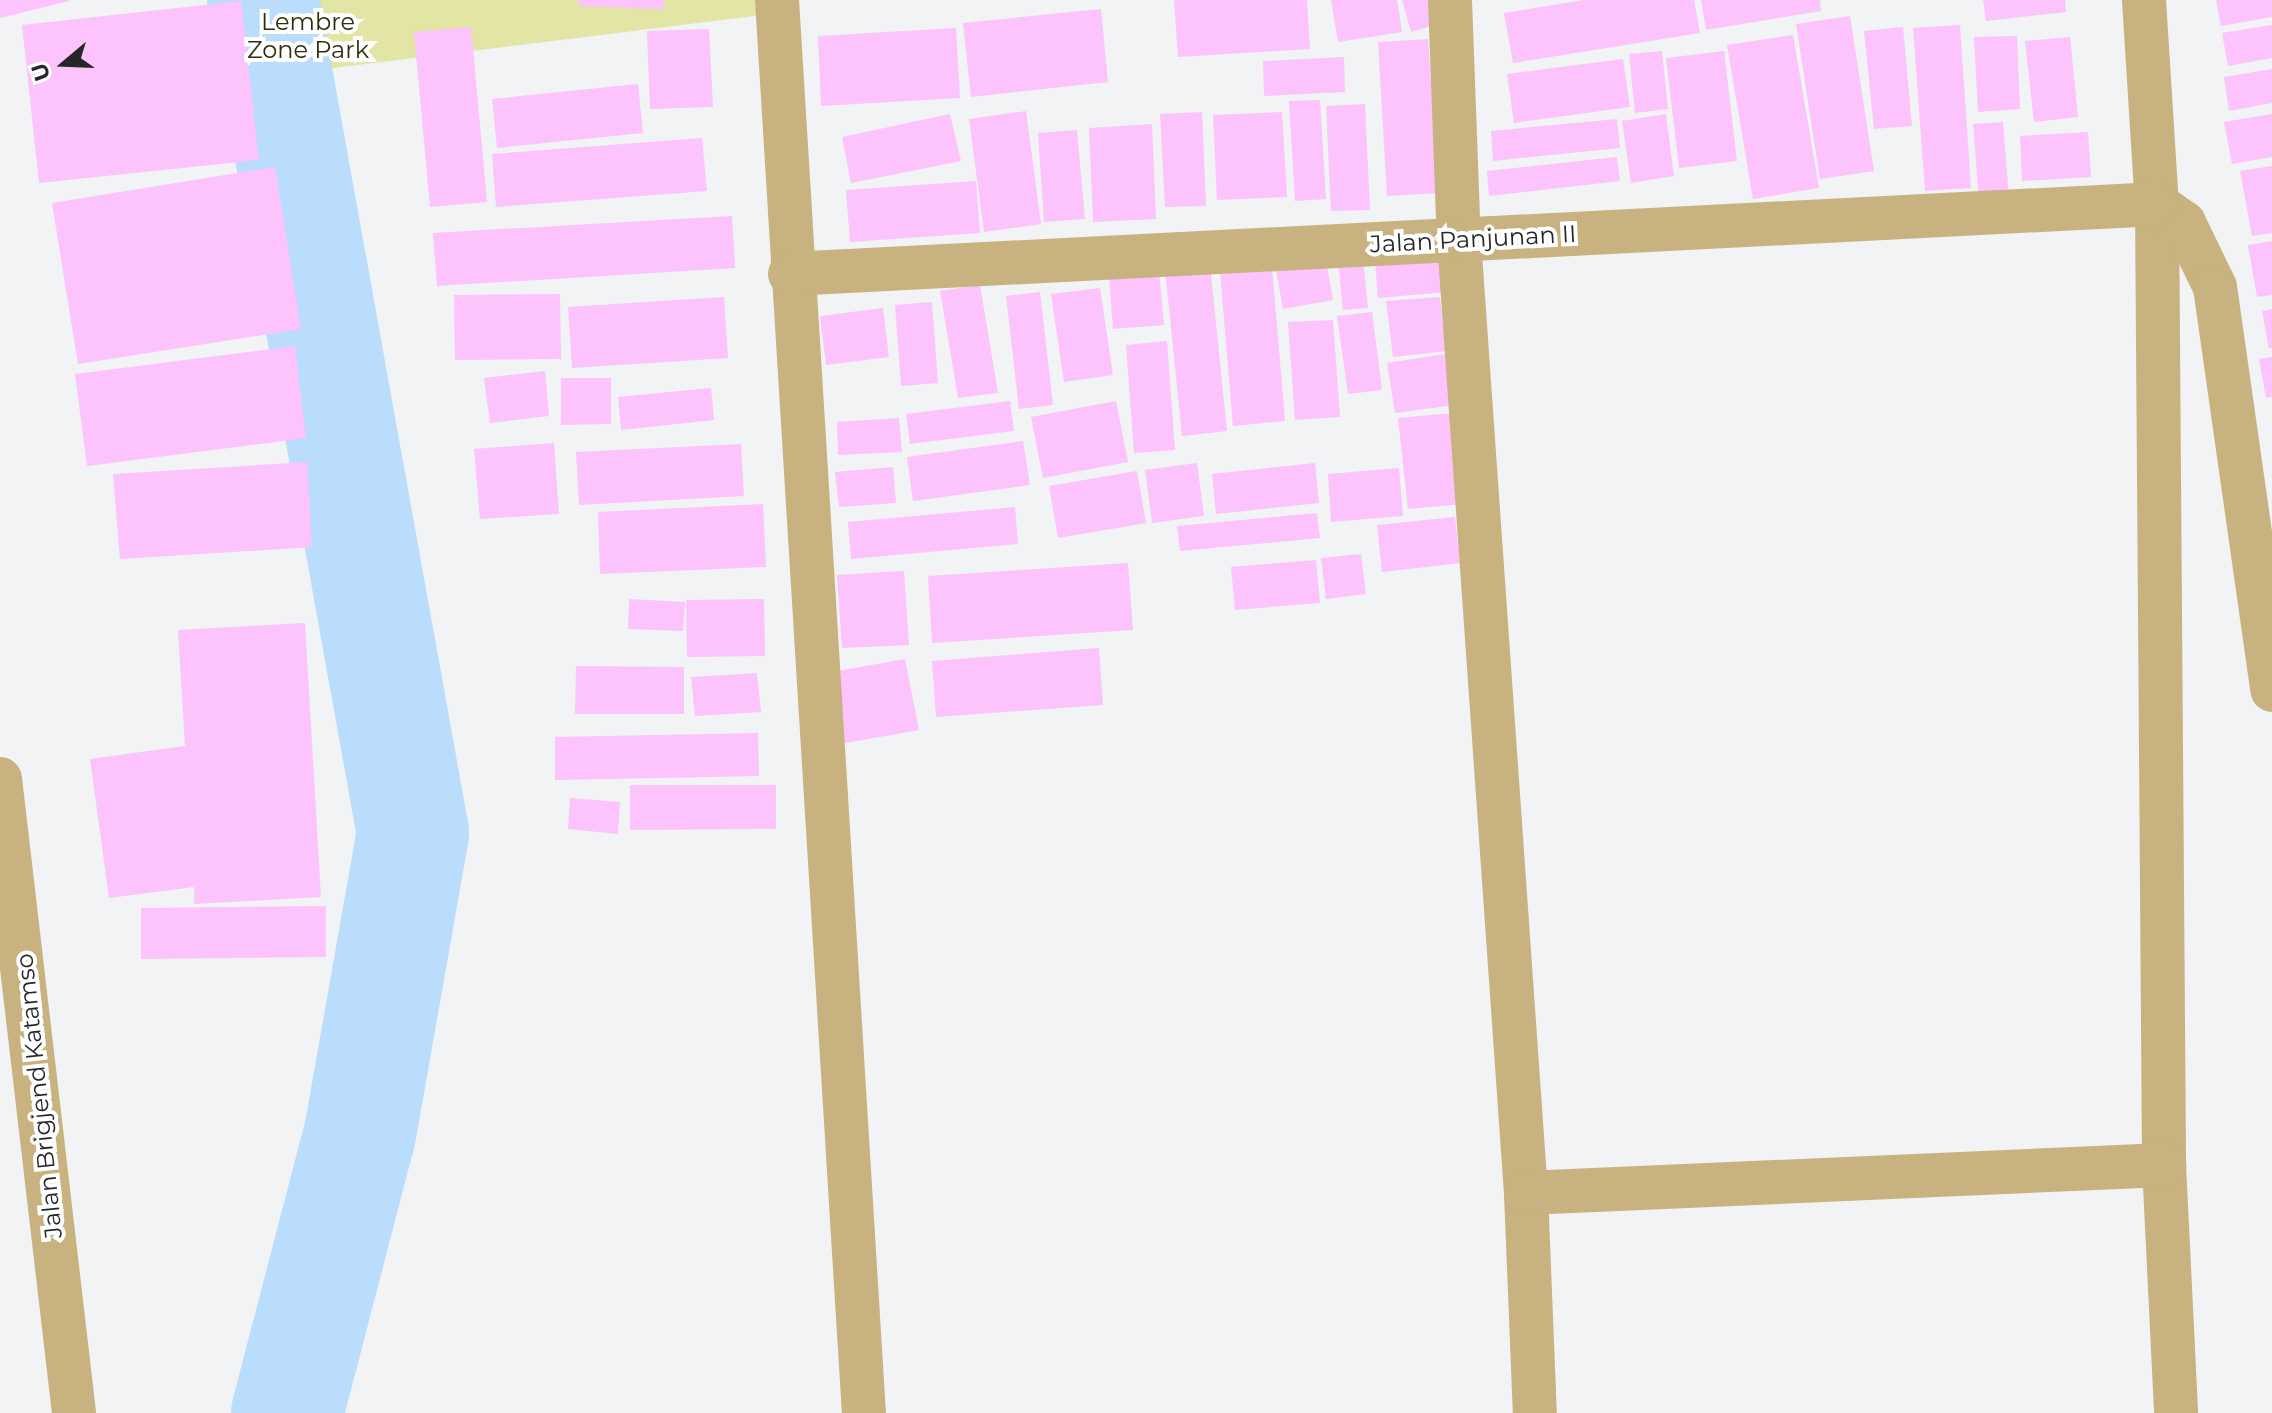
<!DOCTYPE html>
<style>
body{margin:0}
#map{position:relative;width:2272px;height:1413px;overflow:hidden;background:#f1f3f4;font-family:Montserrat,sans-serif}
div>[style]{position:absolute}
.green>*{inset:0;background:#e2e5a3}
.river>*{height:112px;margin:-56px;padding:0 56px;transform-origin:56px;border-radius:56px;background:#baddfe}
.building>*{inset:0;background:#fcc3fc}
.minor>*{height:44px;margin:-22px;padding:0 22px;transform-origin:22px;border-radius:22px;background:#c8b280}
.tertiary>*{height:44px;margin:-22px;padding:0 22px;transform-origin:22px;border-radius:22px;background:#c8b280}
span{translate:-50% -50%;white-space:nowrap;text-align:center;line-height:1.15;-webkit-text-stroke:8px #fff;paint-order:stroke}
.park-label{font-size:24px;color:#2e2e0d}
.street-label{font-size:24px;color:#262728}
.north{position:absolute;left:24px;top:24px;width:80px;height:80px;-webkit-text-stroke:6px #fff;paint-order:stroke;rotate:251deg;font-size:22px;font-weight:700;line-height:32px;text-align:center;color:#262728}
.north::after{content:'';display:block;margin:auto;width:28px;height:36px;background:#262728;clip-path:polygon(50% 0,100% 100%,50% 72%,0 100%)}
</style>
<div id="map">
<div class="green">
<i style="clip-path:polygon(262px 0,779px 0,779px 13px,276px 75px)"></i>
</div>
<div class="river">
<i style="left:263px;top:0;width:846px;rotate:79.79deg"></i>
<i style="left:413px;top:833px;width:305px;rotate:100deg"></i>
<i style="left:360px;top:1133px;width:289px;rotate:104.6deg"></i>
</div>
<div class="building">
<i style="clip-path:polygon(0 0,69px 0,69px 1px,0 18px)"></i>
<i style="clip-path:polygon(579px 0,664px 0,664px 9px,579px 6px)"></i>
<i style="clip-path:polygon(1174px 0,1307px 0,1310px 49px,1178px 57px)"></i>
<i style="clip-path:polygon(1331px 0,1397px 0,1402px 32px,1338px 42px)"></i>
<i style="clip-path:polygon(1402px 0,1435px 0,1442px 23px,1411px 32px)"></i>
<i style="clip-path:polygon(1584px 0,1694px 0,1700px 33px,1513px 63px,1504px 13px)"></i>
<i style="clip-path:polygon(1701px 0,1820px 0,1821px 11px,1706px 30px)"></i>
<i style="clip-path:polygon(1983px 0,2065px 0,2066px 12px,1986px 21px)"></i>
<i style="clip-path:polygon(2216px 0,2272px 0,2272px 17px,2221px 26px)"></i>
<i style="clip-path:polygon(241px 1px,259px 160px,39px 183px,22px 25px)"></i>
<i style="clip-path:polygon(1101px 9px,1108px 82px,971px 97px,963px 23px)"></i>
<i style="clip-path:polygon(1850px 16px,1874px 171px,1820px 179px,1796px 24px)"></i>
<i style="clip-path:polygon(1960px 25px,1971px 188px,1925px 191px,1913px 28px)"></i>
<i style="clip-path:polygon(2272px 25px,2272px 58px,2228px 66px,2222px 33px)"></i>
<i style="clip-path:polygon(471px 27px,487px 202px,430px 207px,414px 32px)"></i>
<i style="clip-path:polygon(1903px 27px,1912px 126px,1874px 129px,1864px 31px)"></i>
<i style="clip-path:polygon(956px 28px,960px 98px,821px 106px,818px 36px)"></i>
<i style="clip-path:polygon(709px 29px,713px 107px,650px 109px,647px 31px)"></i>
<i style="clip-path:polygon(1793px 35px,1819px 188px,1753px 199px,1727px 45px)"></i>
<i style="clip-path:polygon(2017px 36px,2020px 109px,1978px 112px,1974px 37px)"></i>
<i style="clip-path:polygon(2070px 37px,2078px 117px,2034px 122px,2025px 41px)"></i>
<i style="clip-path:polygon(1428px 39px,1439px 193px,1387px 196px,1378px 42px)"></i>
<i style="clip-path:polygon(1662px 51px,1668px 109px,1635px 113px,1629px 54px)"></i>
<i style="clip-path:polygon(1724px 51px,1737px 161px,1679px 168px,1666px 58px)"></i>
<i style="clip-path:polygon(1344px 57px,1345px 92px,1264px 96px,1263px 61px)"></i>
<i style="clip-path:polygon(1623px 59px,1630px 107px,1514px 123px,1507px 74px)"></i>
<i style="clip-path:polygon(2272px 69px,2272px 103px,2229px 111px,2224px 77px)"></i>
<i style="clip-path:polygon(638px 84px,643px 133px,497px 148px,492px 99px)"></i>
<i style="clip-path:polygon(1320px 100px,1326px 199px,1295px 201px,1289px 101px)"></i>
<i style="clip-path:polygon(1365px 104px,1370px 210px,1331px 211px,1326px 106px)"></i>
<i style="clip-path:polygon(1026px 111px,1041px 224px,984px 232px,969px 119px)"></i>
<i style="clip-path:polygon(1202px 112px,1206px 206px,1165px 207px,1160px 114px)"></i>
<i style="clip-path:polygon(1282px 112px,1287px 197px,1217px 200px,1213px 115px)"></i>
<i style="clip-path:polygon(950px 114px,961px 161px,851px 183px,842px 137px)"></i>
<i style="clip-path:polygon(1666px 114px,1674px 176px,1631px 183px,1622px 121px)"></i>
<i style="clip-path:polygon(2272px 114px,2272px 157px,2232px 164px,2224px 122px)"></i>
<i style="clip-path:polygon(1617px 119px,1620px 148px,1493px 161px,1491px 131px)"></i>
<i style="clip-path:polygon(2003px 122px,2009px 199px,1979px 200px,1973px 124px)"></i>
<i style="clip-path:polygon(1152px 124px,1156px 219px,1093px 222px,1089px 128px)"></i>
<i style="clip-path:polygon(1077px 130px,1085px 219px,1044px 222px,1038px 133px)"></i>
<i style="clip-path:polygon(2088px 132px,2091px 177px,2022px 181px,2020px 136px)"></i>
<i style="clip-path:polygon(702px 138px,707px 191px,496px 207px,492px 154px)"></i>
<i style="clip-path:polygon(1617px 157px,1620px 181px,1489px 196px,1487px 171px)"></i>
<i style="clip-path:polygon(2272px 166px,2272px 233px,2252px 236px,2240px 171px)"></i>
<i style="clip-path:polygon(275px 167px,301px 329px,78px 364px,52px 203px)"></i>
<i style="clip-path:polygon(976px 181px,980px 233px,850px 242px,846px 190px)"></i>
<i style="clip-path:polygon(732px 216px,735px 268px,437px 286px,433px 233px)"></i>
<i style="clip-path:polygon(2272px 241px,2272px 295px,2257px 297px,2248px 245px)"></i>
<i style="clip-path:polygon(1444px 242px,1447px 292px,1378px 298px,1374px 246px)"></i>
<i style="clip-path:polygon(1362px 249px,1368px 308px,1343px 310px,1337px 251px)"></i>
<i style="clip-path:polygon(1324px 250px,1333px 300px,1283px 309px,1274px 259px)"></i>
<i style="clip-path:polygon(1210px 265px,1227px 431px,1182px 436px,1165px 269px)"></i>
<i style="clip-path:polygon(1272px 267px,1285px 421px,1233px 426px,1220px 271px)"></i>
<i style="clip-path:polygon(1159px 271px,1164px 325px,1113px 329px,1109px 276px)"></i>
<i style="clip-path:polygon(980px 285px,998px 393px,958px 398px,940px 291px)"></i>
<i style="clip-path:polygon(1100px 288px,1113px 375px,1064px 382px,1051px 294px)"></i>
<i style="clip-path:polygon(1040px 292px,1053px 405px,1019px 409px,1006px 296px)"></i>
<i style="clip-path:polygon(560px 294px,561px 359px,455px 360px,454px 295px)"></i>
<i style="clip-path:polygon(724px 297px,728px 358px,572px 368px,568px 307px)"></i>
<i style="clip-path:polygon(1440px 297px,1446px 351px,1393px 357px,1386px 301px)"></i>
<i style="clip-path:polygon(932px 302px,938px 383px,901px 386px,895px 305px)"></i>
<i style="clip-path:polygon(883px 308px,889px 357px,826px 365px,820px 316px)"></i>
<i style="clip-path:polygon(2272px 309px,2272px 348px,2269px 349px,2262px 311px)"></i>
<i style="clip-path:polygon(1372px 312px,1382px 390px,1348px 394px,1337px 316px)"></i>
<i style="clip-path:polygon(1333px 320px,1340px 417px,1295px 420px,1288px 322px)"></i>
<i style="clip-path:polygon(1167px 341px,1175px 450px,1134px 453px,1126px 345px)"></i>
<i style="clip-path:polygon(295px 346px,306px 438px,87px 466px,75px 374px)"></i>
<i style="clip-path:polygon(1446px 354px,1454px 405px,1395px 413px,1387px 363px)"></i>
<i style="clip-path:polygon(2272px 357px,2272px 397px,2266px 398px,2259px 359px)"></i>
<i style="clip-path:polygon(545px 371px,549px 416px,490px 423px,484px 378px)"></i>
<i style="clip-path:polygon(561px 378px,611px 378px,611px 424px,561px 425px)"></i>
<i style="clip-path:polygon(711px 388px,714px 420px,621px 430px,618px 397px)"></i>
<i style="clip-path:polygon(1010px 401px,1014px 431px,910px 444px,906px 414px)"></i>
<i style="clip-path:polygon(1116px 401px,1128px 462px,1043px 478px,1031px 417px)"></i>
<i style="clip-path:polygon(1453px 413px,1463px 504px,1408px 509px,1398px 418px)"></i>
<i style="clip-path:polygon(899px 418px,902px 452px,838px 455px,837px 422px)"></i>
<i style="clip-path:polygon(1023px 441px,1030px 485px,913px 501px,907px 457px)"></i>
<i style="clip-path:polygon(554px 443px,559px 514px,480px 519px,474px 449px)"></i>
<i style="clip-path:polygon(741px 444px,744px 496px,579px 505px,576px 452px)"></i>
<i style="clip-path:polygon(307px 462px,312px 547px,120px 559px,113px 474px)"></i>
<i style="clip-path:polygon(1197px 463px,1204px 516px,1152px 523px,1145px 470px)"></i>
<i style="clip-path:polygon(1315px 463px,1319px 503px,1216px 514px,1212px 474px)"></i>
<i style="clip-path:polygon(893px 467px,896px 503px,839px 507px,835px 472px)"></i>
<i style="clip-path:polygon(1399px 468px,1403px 516px,1331px 522px,1328px 474px)"></i>
<i style="clip-path:polygon(1137px 471px,1146px 523px,1058px 538px,1049px 486px)"></i>
<i style="clip-path:polygon(763px 504px,766px 567px,600px 574px,598px 512px)"></i>
<i style="clip-path:polygon(1015px 507px,1018px 544px,851px 559px,848px 522px)"></i>
<i style="clip-path:polygon(1317px 513px,1320px 538px,1180px 551px,1177px 526px)"></i>
<i style="clip-path:polygon(1455px 517px,1460px 563px,1382px 572px,1377px 525px)"></i>
<i style="clip-path:polygon(1361px 554px,1366px 594px,1326px 599px,1321px 558px)"></i>
<i style="clip-path:polygon(1316px 560px,1320px 603px,1235px 610px,1231px 567px)"></i>
<i style="clip-path:polygon(1128px 563px,1133px 630px,932px 643px,928px 576px)"></i>
<i style="clip-path:polygon(904px 571px,909px 645px,842px 648px,837px 575px)"></i>
<i style="clip-path:polygon(629px 599px,685px 602px,683px 631px,628px 629px)"></i>
<i style="clip-path:polygon(764px 599px,765px 656px,687px 657px,686px 600px)"></i>
<i style="clip-path:polygon(305px 623px,321px 897px,194px 904px,194px 887px,109px 898px,90px 759px,185px 746px,178px 630px)"></i>
<i style="clip-path:polygon(1099px 648px,1103px 705px,936px 717px,932px 661px)"></i>
<i style="clip-path:polygon(905px 659px,919px 730px,845px 743px,832px 672px)"></i>
<i style="clip-path:polygon(576px 666px,684px 667px,684px 714px,575px 714px)"></i>
<i style="clip-path:polygon(757px 673px,761px 712px,695px 716px,691px 677px)"></i>
<i style="clip-path:polygon(758px 733px,759px 776px,555px 780px,555px 737px)"></i>
<i style="clip-path:polygon(630px 785px,776px 785px,776px 829px,630px 830px)"></i>
<i style="clip-path:polygon(570px 798px,620px 802px,618px 834px,568px 829px)"></i>
<i style="clip-path:polygon(326px 906px,326px 957px,141px 959px,141px 908px)"></i>
</div>
<div class="minor">
<i style="left:777px;top:0;width:1416px;rotate:86.48deg"></i>
<i style="left:1450px;top:0;width:240px;rotate:87.9deg"></i>
<i style="left:1459px;top:240px;width:955px;rotate:85.98deg"></i>
<i style="left:1526px;top:1193px;width:220px;rotate:87.7deg"></i>
<i style="left:2144px;top:0;width:204px;rotate:86.4deg"></i>
<i style="left:2157px;top:204px;width:961px;rotate:89.58deg"></i>
<i style="left:2164px;top:1165px;width:248px;rotate:87.2deg"></i>
<i style="left:2157px;top:204px;width:33px;rotate:35deg"></i>
<i style="left:2184px;top:223px;width:71px;rotate:64.2deg"></i>
<i style="left:2215px;top:287px;width:407px;rotate:81.9deg"></i>
<i style="left:790px;top:274px;width:1369px;rotate:-2.93deg"></i>
<i style="left:1526px;top:1193px;width:639px;rotate:-2.51deg"></i>
</div>
<div class="tertiary">
<i style="left:0;top:779px;width:638px;rotate:83.34deg"></i>
</div>
<div class="park-label">
<span style="left:308px;top:36px">Lembre<br>Zone Park</span>
</div>
<div class="street-label">
<span style="left:1473px;top:239px;rotate:-3deg">Jalan Panjunan II</span>
<span style="left:39px;top:1096px;rotate:-96deg">Jalan Brigjend Katamso</span>
</div>
<div class="north">U</div>
</div>
